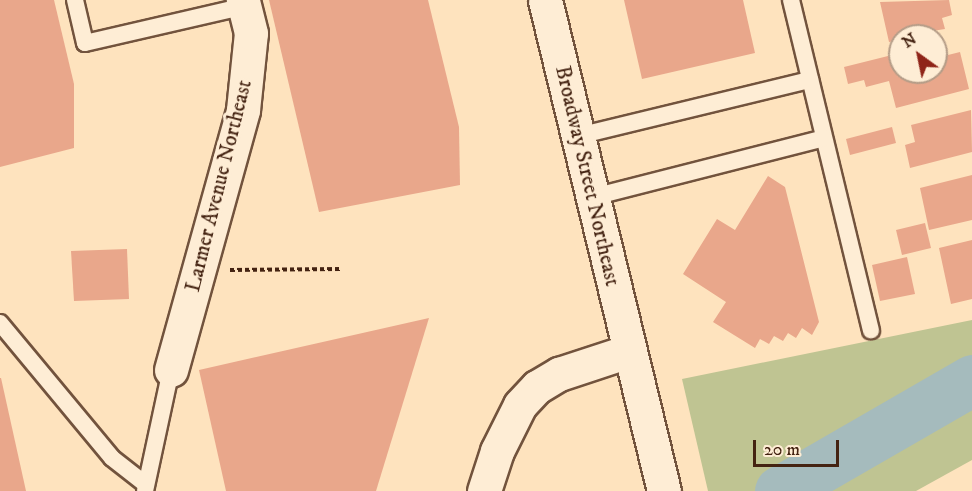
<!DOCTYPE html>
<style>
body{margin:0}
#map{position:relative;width:972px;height:491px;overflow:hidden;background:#fee3be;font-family:"IM FELL DW Pica",serif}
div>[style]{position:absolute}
.green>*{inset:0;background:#bfc492}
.river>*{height:51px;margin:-25.5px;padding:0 25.5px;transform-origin:25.5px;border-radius:25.5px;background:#a5bbbd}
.building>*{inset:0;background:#e9a78b}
.path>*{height:4px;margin-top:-2px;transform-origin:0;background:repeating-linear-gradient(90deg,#442312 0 4.5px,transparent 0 7.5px)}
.roads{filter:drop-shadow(2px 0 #72533d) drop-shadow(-2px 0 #72533d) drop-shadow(0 2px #72533d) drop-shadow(0 -2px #72533d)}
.service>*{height:16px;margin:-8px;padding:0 8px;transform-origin:8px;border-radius:8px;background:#feedd5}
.minor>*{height:33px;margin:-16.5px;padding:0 16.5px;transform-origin:16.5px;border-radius:16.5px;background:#feedd5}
.secondary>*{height:33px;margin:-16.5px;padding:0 16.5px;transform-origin:16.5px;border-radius:16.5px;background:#feedd5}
span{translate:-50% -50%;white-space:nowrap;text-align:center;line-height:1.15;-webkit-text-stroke:6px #feedd5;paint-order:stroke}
.street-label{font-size:21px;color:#442312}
.north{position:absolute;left:888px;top:24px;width:60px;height:60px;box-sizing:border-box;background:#feedd5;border:2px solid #b49c87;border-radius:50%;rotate:327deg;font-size:16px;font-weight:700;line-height:24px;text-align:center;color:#442312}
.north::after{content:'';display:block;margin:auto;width:21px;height:27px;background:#8f2418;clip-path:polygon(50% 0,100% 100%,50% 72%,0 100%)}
.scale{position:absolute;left:753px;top:440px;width:86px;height:27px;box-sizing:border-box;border:3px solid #442312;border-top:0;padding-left:8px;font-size:18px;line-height:21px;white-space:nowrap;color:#442312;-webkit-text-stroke:4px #feedd5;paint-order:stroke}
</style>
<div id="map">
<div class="green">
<i style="clip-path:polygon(972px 320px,972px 460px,916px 491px,708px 491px,682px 379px)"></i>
</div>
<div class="river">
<i style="left:780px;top:491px;width:222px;rotate:-30deg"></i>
</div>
<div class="building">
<i style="clip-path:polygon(0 0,54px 0,74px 84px,74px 148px,0 167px)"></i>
<i style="clip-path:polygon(269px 0,428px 0,459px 127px,460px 185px,319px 212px)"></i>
<i style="clip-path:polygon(624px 0,743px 0,755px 53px,642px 79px)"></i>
<i style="clip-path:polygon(949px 0,952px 15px,942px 18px,945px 29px,900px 36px,900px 40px,889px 42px,880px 2px)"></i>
<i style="clip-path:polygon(960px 52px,969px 89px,896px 108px,889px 81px,866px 87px,864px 80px,848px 84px,844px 67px,900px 53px,900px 72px,936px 72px,936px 58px)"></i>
<i style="clip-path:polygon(971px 110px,972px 152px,910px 168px,905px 145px,915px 142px,911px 125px)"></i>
<i style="clip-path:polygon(892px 127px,896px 143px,850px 155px,846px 139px)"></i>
<i style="clip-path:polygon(972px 175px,972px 220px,929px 230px,920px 188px)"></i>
<i style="clip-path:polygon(768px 176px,785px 187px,819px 322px,812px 335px,802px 328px,796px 338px,788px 333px,783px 341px,774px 336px,769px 344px,760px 339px,755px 348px,713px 322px,726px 302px,683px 274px,717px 219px,735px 230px)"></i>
<i style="clip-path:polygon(925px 223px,931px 248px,902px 255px,896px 230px)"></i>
<i style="clip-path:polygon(972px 240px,972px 299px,951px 304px,939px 248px)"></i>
<i style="clip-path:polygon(127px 249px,129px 299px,74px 301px,71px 251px)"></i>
<i style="clip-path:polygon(907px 257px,915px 294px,880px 301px,872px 265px)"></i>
<i style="clip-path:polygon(429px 318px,376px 491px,226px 491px,199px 370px)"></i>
<i style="clip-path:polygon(0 378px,1px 378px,26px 491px,0 491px)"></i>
</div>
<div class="path">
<i style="left:230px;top:270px;width:112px;rotate:-0.5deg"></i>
</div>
<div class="roads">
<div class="service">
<i style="left:75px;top:0;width:44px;rotate:76.9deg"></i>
<i style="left:85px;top:43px;width:164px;rotate:-13deg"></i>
<i style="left:791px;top:0;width:340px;rotate:76.4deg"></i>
<i style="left:578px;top:136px;width:239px;rotate:-13.6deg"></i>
<i style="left:593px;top:197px;width:238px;rotate:-14.3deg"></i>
<i style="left:0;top:323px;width:175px;rotate:50.3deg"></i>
<i style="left:112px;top:458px;width:41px;rotate:38deg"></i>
<i style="left:145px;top:491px;width:124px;rotate:-77.9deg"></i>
</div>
<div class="minor">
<i style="left:171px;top:370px;width:270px;rotate:-74.5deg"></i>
<i style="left:243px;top:110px;width:77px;rotate:-84.1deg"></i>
<i style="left:251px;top:33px;width:34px;rotate:-104deg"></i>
</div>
<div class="secondary">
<i style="left:545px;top:0;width:505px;rotate:76.38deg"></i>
<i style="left:484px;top:491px;width:42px;rotate:-72deg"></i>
<i style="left:497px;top:451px;width:51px;rotate:-63.4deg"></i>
<i style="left:520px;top:405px;width:25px;rotate:-47deg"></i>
<i style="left:537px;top:387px;width:26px;rotate:-31deg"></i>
<i style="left:559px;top:374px;width:74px;rotate:-18.2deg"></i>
</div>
</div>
<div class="street-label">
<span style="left:587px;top:176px;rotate:77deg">Broadway Street Northeast</span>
<span style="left:219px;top:186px;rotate:-76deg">Larmer Avenue Northeast</span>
</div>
<div class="north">N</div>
<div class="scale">20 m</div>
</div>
